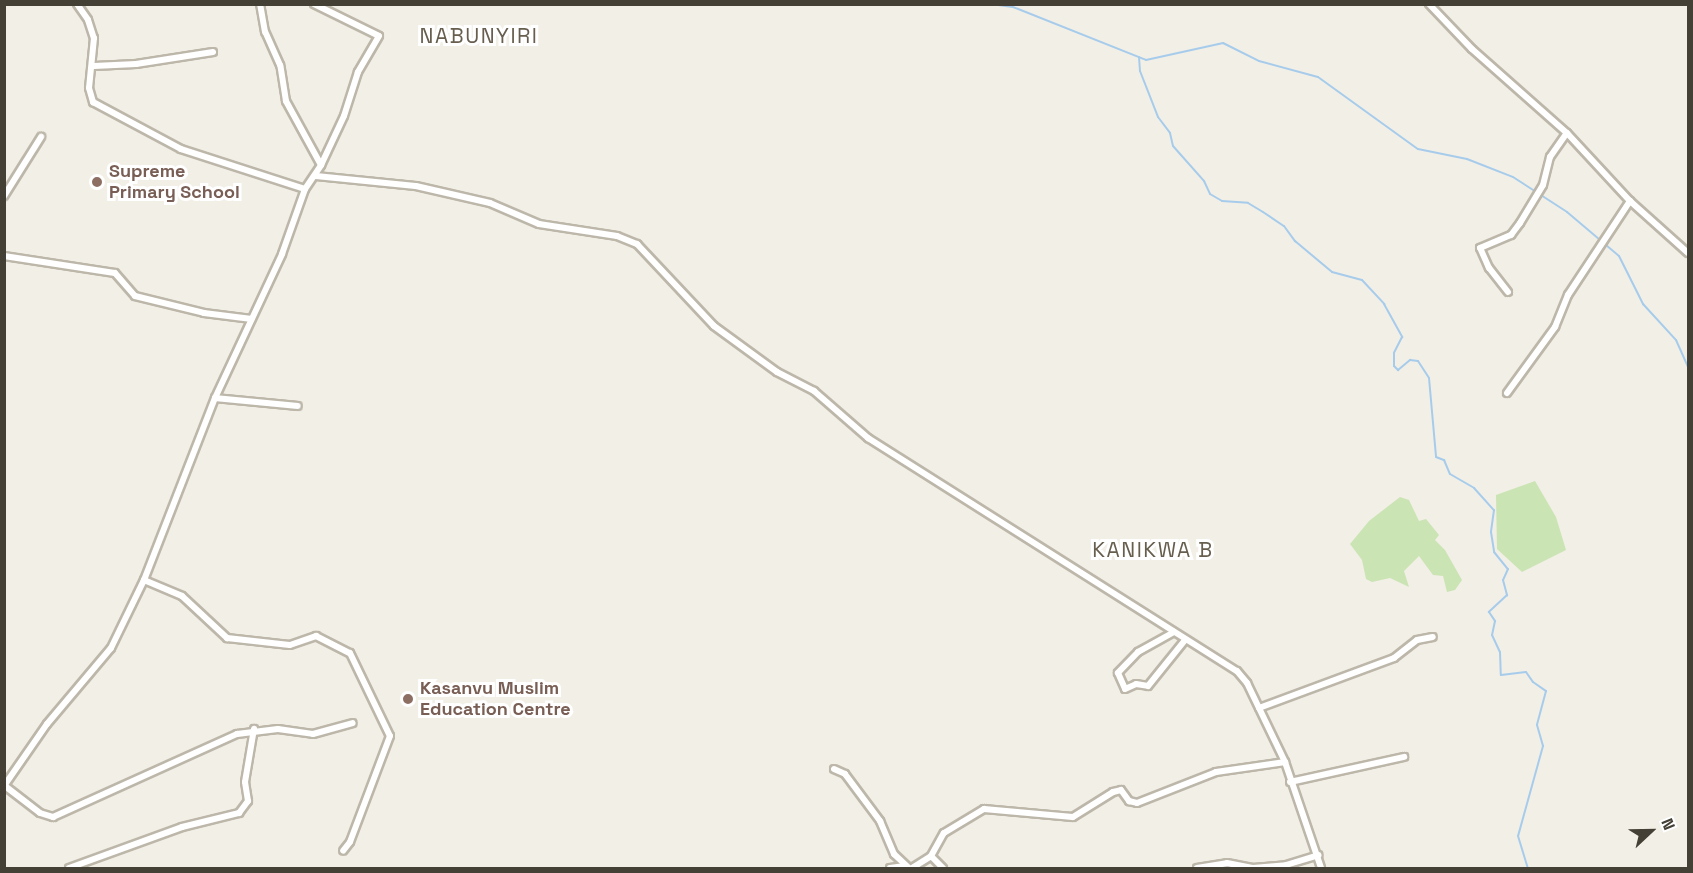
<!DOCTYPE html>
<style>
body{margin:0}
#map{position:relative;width:1693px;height:873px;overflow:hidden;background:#f2efe7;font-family:"Space Grotesk",sans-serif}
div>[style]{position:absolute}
.green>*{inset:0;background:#cbe4b3}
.stream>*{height:2px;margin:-1px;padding:0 1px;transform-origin:1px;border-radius:1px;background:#a7cceb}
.roads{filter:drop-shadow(2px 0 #bdb7aa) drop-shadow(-2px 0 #bdb7aa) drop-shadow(0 2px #bdb7aa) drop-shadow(0 -2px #bdb7aa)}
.street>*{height:6px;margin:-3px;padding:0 3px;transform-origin:3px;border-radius:3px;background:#fff}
.dots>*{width:16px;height:16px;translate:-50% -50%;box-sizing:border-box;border:3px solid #fff;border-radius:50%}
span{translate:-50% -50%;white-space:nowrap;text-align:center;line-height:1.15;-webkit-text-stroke:6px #fff;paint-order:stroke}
.education-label{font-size:18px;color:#785e54;font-weight:700}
.left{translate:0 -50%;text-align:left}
.quarter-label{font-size:21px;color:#675e4e;letter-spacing:1.5px}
.frame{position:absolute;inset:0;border:6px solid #454036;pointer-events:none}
.north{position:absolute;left:1621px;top:801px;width:60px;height:60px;-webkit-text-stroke:4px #fff;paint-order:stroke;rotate:68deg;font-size:16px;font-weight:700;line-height:24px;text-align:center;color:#454036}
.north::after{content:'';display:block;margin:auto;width:21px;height:27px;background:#454036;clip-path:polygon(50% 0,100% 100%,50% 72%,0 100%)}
</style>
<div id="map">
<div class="green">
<i style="clip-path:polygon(1535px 481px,1556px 517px,1566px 550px,1522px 572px,1497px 549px,1496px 495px)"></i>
<i style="clip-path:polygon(1400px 497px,1409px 500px,1419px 521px,1426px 519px,1439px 535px,1435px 540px,1445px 550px,1462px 580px,1455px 590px,1447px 592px,1443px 576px,1433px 575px,1419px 556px,1404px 571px,1409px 587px,1390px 578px,1372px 582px,1366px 579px,1362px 560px,1350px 544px,1369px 521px)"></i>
</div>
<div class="stream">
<i style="left:991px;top:4px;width:22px;rotate:8deg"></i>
<i style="left:1013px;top:7px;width:143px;rotate:21.7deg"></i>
<i style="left:1146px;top:60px;width:79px;rotate:-12.4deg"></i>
<i style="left:1223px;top:43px;width:40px;rotate:26.6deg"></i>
<i style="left:1259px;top:61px;width:61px;rotate:15.2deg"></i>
<i style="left:1318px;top:77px;width:123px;rotate:35.8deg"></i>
<i style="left:1418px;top:149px;width:50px;rotate:11.5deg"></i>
<i style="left:1467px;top:159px;width:49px;rotate:21.4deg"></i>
<i style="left:1513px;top:177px;width:64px;rotate:32.9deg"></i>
<i style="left:1567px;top:212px;width:68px;rotate:40.2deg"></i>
<i style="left:1619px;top:256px;width:54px;rotate:63.4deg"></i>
<i style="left:1643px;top:304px;width:49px;rotate:47.5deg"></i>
<i style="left:1676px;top:340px;width:30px;rotate:66deg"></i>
<i style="left:1139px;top:57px;width:14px;rotate:86deg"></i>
<i style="left:1140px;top:71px;width:49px;rotate:68.6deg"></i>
<i style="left:1158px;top:117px;width:20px;rotate:53deg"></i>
<i style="left:1170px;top:133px;width:13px;rotate:77deg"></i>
<i style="left:1173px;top:146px;width:47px;rotate:48.5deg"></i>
<i style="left:1204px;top:181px;width:14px;rotate:65deg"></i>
<i style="left:1210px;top:194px;width:14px;rotate:30deg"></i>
<i style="left:1222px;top:201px;width:26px;rotate:4deg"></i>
<i style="left:1248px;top:203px;width:17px;rotate:31deg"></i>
<i style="left:1263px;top:212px;width:25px;rotate:34deg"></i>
<i style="left:1284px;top:226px;width:19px;rotate:54deg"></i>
<i style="left:1295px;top:241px;width:48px;rotate:40deg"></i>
<i style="left:1332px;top:272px;width:31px;rotate:15deg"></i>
<i style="left:1362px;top:280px;width:33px;rotate:47deg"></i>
<i style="left:1384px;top:304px;width:38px;rotate:61deg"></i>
<i style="left:1402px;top:337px;width:18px;rotate:117deg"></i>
<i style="left:1394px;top:353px;width:13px;rotate:90deg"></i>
<i style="left:1394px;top:366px;width:6px;rotate:45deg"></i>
<i style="left:1398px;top:370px;width:16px;rotate:-40deg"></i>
<i style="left:1410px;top:360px;width:8px;rotate:7deg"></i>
<i style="left:1418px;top:361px;width:20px;rotate:57deg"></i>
<i style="left:1429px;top:378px;width:79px;rotate:84.9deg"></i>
<i style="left:1436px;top:457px;width:9px;rotate:21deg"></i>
<i style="left:1444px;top:460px;width:15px;rotate:67deg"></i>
<i style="left:1450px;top:474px;width:28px;rotate:30deg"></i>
<i style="left:1474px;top:488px;width:30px;rotate:48deg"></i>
<i style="left:1494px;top:510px;width:22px;rotate:98deg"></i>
<i style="left:1491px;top:532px;width:20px;rotate:81deg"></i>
<i style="left:1494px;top:552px;width:22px;rotate:51deg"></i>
<i style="left:1508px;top:569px;width:12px;rotate:114deg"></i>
<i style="left:1503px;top:580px;width:16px;rotate:75deg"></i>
<i style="left:1507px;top:595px;width:25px;rotate:137deg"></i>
<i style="left:1489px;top:612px;width:11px;rotate:56deg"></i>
<i style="left:1495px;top:621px;width:14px;rotate:102deg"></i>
<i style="left:1492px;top:635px;width:19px;rotate:65deg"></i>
<i style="left:1500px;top:652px;width:23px;rotate:88deg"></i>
<i style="left:1501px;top:675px;width:25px;rotate:-7deg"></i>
<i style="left:1526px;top:672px;width:12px;rotate:55deg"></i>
<i style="left:1533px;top:682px;width:16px;rotate:35deg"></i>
<i style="left:1546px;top:691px;width:35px;rotate:105deg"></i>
<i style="left:1537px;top:725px;width:22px;rotate:74deg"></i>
<i style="left:1543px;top:746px;width:93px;rotate:105.5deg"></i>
<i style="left:1518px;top:836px;width:34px;rotate:73deg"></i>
</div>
<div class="roads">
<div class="street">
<i style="left:77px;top:4px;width:19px;rotate:55deg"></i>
<i style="left:88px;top:20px;width:19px;rotate:72deg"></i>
<i style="left:94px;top:38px;width:50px;rotate:95.7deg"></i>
<i style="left:89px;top:88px;width:15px;rotate:74deg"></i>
<i style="left:93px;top:102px;width:100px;rotate:28.1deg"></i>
<i style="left:181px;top:149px;width:130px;rotate:17.9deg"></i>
<i style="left:314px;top:4px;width:72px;rotate:26.2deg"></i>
<i style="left:379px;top:36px;width:42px;rotate:120.3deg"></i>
<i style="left:358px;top:72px;width:46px;rotate:107.7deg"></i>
<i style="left:344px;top:116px;width:54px;rotate:115.1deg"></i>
<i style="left:1429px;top:4px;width:62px;rotate:46.3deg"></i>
<i style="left:1472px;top:49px;width:127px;rotate:41.5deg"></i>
<i style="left:1567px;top:133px;width:93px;rotate:47.2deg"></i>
<i style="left:1630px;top:201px;width:78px;rotate:41.9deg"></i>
<i style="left:94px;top:66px;width:42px;rotate:-2.7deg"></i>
<i style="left:136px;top:64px;width:78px;rotate:-8.9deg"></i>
<i style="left:316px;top:176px;width:100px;rotate:5.7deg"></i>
<i style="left:416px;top:186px;width:76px;rotate:12.9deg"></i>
<i style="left:490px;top:203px;width:53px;rotate:23.2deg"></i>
<i style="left:539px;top:224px;width:79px;rotate:8.7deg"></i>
<i style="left:617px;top:236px;width:22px;rotate:22deg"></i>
<i style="left:637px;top:244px;width:112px;rotate:46.8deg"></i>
<i style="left:714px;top:326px;width:78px;rotate:36.1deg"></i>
<i style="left:777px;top:372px;width:42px;rotate:27.2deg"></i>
<i style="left:814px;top:391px;width:72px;rotate:41deg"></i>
<i style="left:868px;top:438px;width:436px;rotate:32.3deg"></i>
<i style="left:1237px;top:671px;width:16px;rotate:50deg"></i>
<i style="left:1247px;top:683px;width:88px;rotate:64.3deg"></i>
<i style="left:1285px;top:762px;width:112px;rotate:71.2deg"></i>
<i style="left:4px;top:196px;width:70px;rotate:-57.9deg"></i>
<i style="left:4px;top:256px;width:112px;rotate:8.7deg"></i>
<i style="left:115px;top:273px;width:30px;rotate:49deg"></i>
<i style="left:135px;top:296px;width:71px;rotate:13.8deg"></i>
<i style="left:204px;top:313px;width:48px;rotate:7.1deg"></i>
<i style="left:1508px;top:292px;width:31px;rotate:-128deg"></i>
<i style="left:1489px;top:268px;width:22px;rotate:-114deg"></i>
<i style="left:1480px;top:248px;width:34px;rotate:-23deg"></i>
<i style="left:1511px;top:235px;width:15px;rotate:-53deg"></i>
<i style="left:1520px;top:223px;width:44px;rotate:-58.8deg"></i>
<i style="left:1543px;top:185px;width:29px;rotate:-76deg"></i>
<i style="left:1550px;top:157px;width:29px;rotate:-55deg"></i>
<i style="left:1507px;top:393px;width:82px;rotate:-54deg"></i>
<i style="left:1555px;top:327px;width:35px;rotate:-68deg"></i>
<i style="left:1568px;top:295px;width:113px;rotate:-56.6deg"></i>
<i style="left:215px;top:398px;width:83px;rotate:5.5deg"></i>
<i style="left:144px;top:580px;width:41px;rotate:22.8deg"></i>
<i style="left:182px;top:596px;width:62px;rotate:43deg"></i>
<i style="left:227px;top:638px;width:63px;rotate:6.3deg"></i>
<i style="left:290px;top:645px;width:28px;rotate:-19deg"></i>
<i style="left:316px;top:636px;width:38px;rotate:27deg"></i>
<i style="left:350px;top:653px;width:92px;rotate:64.3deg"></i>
<i style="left:390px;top:736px;width:113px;rotate:110.7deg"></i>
<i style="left:350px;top:842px;width:11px;rotate:128deg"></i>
<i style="left:1174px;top:632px;width:41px;rotate:150.9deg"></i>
<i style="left:1138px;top:652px;width:29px;rotate:134deg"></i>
<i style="left:1118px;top:673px;width:17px;rotate:66deg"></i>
<i style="left:1125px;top:689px;width:12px;rotate:-24deg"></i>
<i style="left:1136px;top:684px;width:12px;rotate:9deg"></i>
<i style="left:1148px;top:686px;width:59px;rotate:-51.2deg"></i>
<i style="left:1259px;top:708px;width:144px;rotate:-20.3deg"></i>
<i style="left:1394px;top:658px;width:29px;rotate:-38deg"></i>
<i style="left:1417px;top:640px;width:16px;rotate:-11deg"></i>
<i style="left:834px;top:769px;width:12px;rotate:24deg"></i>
<i style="left:845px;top:774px;width:59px;rotate:53.3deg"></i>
<i style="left:880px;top:821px;width:36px;rotate:67deg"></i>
<i style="left:894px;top:854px;width:21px;rotate:43deg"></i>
<i style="left:1290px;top:782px;width:117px;rotate:-12.4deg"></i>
<i style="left:4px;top:786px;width:75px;rotate:-55.3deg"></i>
<i style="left:47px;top:724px;width:99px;rotate:-49.9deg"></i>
<i style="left:111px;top:648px;width:76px;rotate:-64.1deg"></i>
<i style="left:144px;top:580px;width:195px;rotate:-68.7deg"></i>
<i style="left:215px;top:398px;width:159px;rotate:-65deg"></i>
<i style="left:282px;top:254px;width:69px;rotate:-70.5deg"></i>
<i style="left:305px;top:189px;width:29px;rotate:-56deg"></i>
<i style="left:321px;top:165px;width:73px;rotate:-118.7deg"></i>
<i style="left:286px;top:101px;width:36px;rotate:-99deg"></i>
<i style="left:280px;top:65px;width:36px;rotate:-114deg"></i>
<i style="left:265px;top:32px;width:28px;rotate:-100deg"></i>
<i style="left:5px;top:786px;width:44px;rotate:37.6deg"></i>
<i style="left:40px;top:813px;width:14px;rotate:17deg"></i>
<i style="left:53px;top:817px;width:202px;rotate:-24.3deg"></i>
<i style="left:237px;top:734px;width:41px;rotate:-7deg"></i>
<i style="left:278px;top:729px;width:35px;rotate:8deg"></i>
<i style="left:313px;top:734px;width:41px;rotate:-15.4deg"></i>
<i style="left:931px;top:856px;width:26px;rotate:-61deg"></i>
<i style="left:944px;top:833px;width:47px;rotate:-31deg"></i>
<i style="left:984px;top:809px;width:89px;rotate:5.1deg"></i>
<i style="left:1073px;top:817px;width:47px;rotate:-32deg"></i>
<i style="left:1113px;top:792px;width:8px;rotate:-14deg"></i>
<i style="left:1121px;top:790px;width:14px;rotate:54deg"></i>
<i style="left:1129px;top:801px;width:8px;rotate:14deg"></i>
<i style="left:1137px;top:803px;width:85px;rotate:-21.4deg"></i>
<i style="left:1216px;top:772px;width:70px;rotate:-8.2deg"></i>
<i style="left:69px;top:868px;width:120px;rotate:-19.9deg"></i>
<i style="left:182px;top:827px;width:59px;rotate:-13.8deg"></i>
<i style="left:239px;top:813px;width:15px;rotate:-53deg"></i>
<i style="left:248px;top:801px;width:19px;rotate:-99deg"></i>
<i style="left:245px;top:782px;width:54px;rotate:-80.4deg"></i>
<i style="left:890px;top:868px;width:15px;rotate:-8deg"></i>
<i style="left:912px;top:868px;width:22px;rotate:-32deg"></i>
<i style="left:931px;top:856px;width:17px;rotate:45deg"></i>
<i style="left:1197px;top:868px;width:30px;rotate:-9deg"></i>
<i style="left:1227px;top:863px;width:26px;rotate:11deg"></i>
<i style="left:1253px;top:868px;width:33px;rotate:-5deg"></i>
<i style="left:1286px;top:865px;width:34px;rotate:-17deg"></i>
</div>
</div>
<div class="dots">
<i style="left:97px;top:182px;background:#8d6e63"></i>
<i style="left:408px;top:699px;background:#8d6e63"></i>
</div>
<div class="education-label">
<span class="left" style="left:109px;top:182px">Supreme<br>Primary School</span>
<span class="left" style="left:420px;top:699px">Kasanvu Muslim<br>Education Centre</span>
</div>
<div class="quarter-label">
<span style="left:479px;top:36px">NABUNYIRI</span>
<span style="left:1153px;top:550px">KANIKWA B</span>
</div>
<div class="frame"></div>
<div class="north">N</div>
</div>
